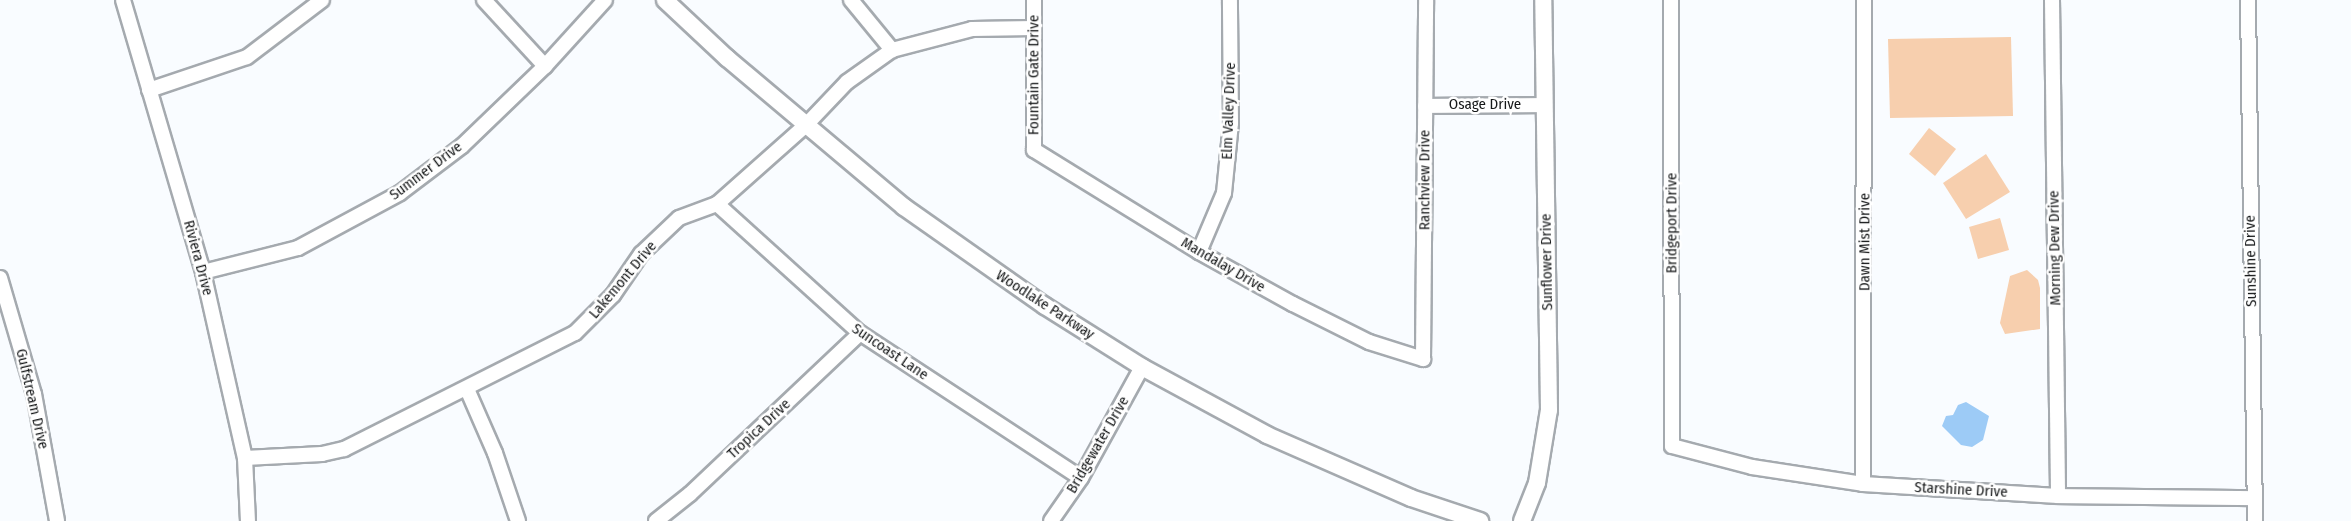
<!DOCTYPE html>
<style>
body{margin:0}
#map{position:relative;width:2351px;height:521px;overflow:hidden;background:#f9fcff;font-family:"Fira Sans Condensed",sans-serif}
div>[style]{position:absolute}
.green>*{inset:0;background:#f7cfae}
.water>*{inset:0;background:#9dcbf6}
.roads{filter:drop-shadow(2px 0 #a5aaaf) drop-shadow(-2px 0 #a5aaaf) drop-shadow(0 2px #a5aaaf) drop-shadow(0 -2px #a5aaaf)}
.minor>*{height:14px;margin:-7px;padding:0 7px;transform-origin:7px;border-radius:7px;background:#fff}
.tertiary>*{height:16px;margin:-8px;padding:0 8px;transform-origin:8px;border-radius:8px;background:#fff}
span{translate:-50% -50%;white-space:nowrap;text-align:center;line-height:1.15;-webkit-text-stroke:5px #fff;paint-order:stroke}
.street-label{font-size:15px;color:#161819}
</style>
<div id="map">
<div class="green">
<i style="clip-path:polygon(2011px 37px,2013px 116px,1890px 118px,1888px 39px)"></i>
<i style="clip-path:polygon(1929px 128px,1956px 149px,1935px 176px,1909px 154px)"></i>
<i style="clip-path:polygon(1986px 154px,2010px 192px,1966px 219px,1943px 183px)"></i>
<i style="clip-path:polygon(2000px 218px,2009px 250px,1978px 259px,1969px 227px)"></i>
<i style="clip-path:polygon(2027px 270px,2038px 280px,2040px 288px,2040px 329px,2005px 334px,2000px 323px,2010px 276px)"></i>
</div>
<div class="water">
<i style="clip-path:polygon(1966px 402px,1989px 416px,1983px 440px,1972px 447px,1961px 445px,1942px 426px,1946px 416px,1953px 415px,1958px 405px)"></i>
</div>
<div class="roads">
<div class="minor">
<i style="left:123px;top:0;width:284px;rotate:73.6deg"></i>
<i style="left:203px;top:272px;width:191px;rotate:77.3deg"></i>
<i style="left:245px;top:458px;width:63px;rotate:87.3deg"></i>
<i style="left:484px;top:0;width:90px;rotate:47.3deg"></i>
<i style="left:851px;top:0;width:65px;rotate:50.6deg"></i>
<i style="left:1034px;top:0;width:150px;rotate:90deg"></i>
<i style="left:1034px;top:150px;width:194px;rotate:31.7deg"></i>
<i style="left:1199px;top:252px;width:107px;rotate:29deg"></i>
<i style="left:1293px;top:304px;width:85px;rotate:26.6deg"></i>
<i style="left:1369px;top:342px;width:57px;rotate:17.5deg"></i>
<i style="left:1423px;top:359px;width:359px;rotate:-89.5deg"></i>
<i style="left:1671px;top:0;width:446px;rotate:89.9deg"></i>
<i style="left:1672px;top:446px;width:83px;rotate:14.7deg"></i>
<i style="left:1752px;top:467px;width:112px;rotate:8.7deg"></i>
<i style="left:1863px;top:484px;width:195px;rotate:3.5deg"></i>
<i style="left:2058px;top:496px;width:196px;rotate:0.6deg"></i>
<i style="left:2052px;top:0;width:496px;rotate:89.3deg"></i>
<i style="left:2248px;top:0;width:521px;rotate:89.23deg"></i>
<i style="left:149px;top:90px;width:103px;rotate:-18.6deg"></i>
<i style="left:247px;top:57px;width:94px;rotate:-37.2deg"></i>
<i style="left:1425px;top:106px;width:120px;rotate:-0.5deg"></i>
<i style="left:717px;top:204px;width:193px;rotate:42.1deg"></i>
<i style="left:860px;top:333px;width:264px;rotate:33.3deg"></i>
<i style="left:1199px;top:252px;width:64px;rotate:-67deg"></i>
<i style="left:1224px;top:193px;width:70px;rotate:-84.3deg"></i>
<i style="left:1231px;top:123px;width:123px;rotate:-90.5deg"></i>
<i style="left:203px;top:272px;width:98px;rotate:-14.2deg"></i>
<i style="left:298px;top:248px;width:116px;rotate:-28.3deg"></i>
<i style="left:400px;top:193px;width:78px;rotate:-37.2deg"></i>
<i style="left:462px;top:146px;width:115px;rotate:-43.9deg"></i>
<i style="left:545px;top:66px;width:89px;rotate:-47.7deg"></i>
<i style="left:0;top:278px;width:121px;rotate:73.7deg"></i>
<i style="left:34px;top:394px;width:129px;rotate:79.7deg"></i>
<i style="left:467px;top:389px;width:70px;rotate:66.4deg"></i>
<i style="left:495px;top:453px;width:72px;rotate:71.3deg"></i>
<i style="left:245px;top:458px;width:77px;rotate:-3deg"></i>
<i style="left:322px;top:454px;width:23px;rotate:-13deg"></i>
<i style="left:344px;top:449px;width:258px;rotate:-26.7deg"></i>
<i style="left:575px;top:333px;width:54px;rotate:-45deg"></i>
<i style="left:613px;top:295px;width:50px;rotate:-55.7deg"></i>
<i style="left:641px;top:254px;width:52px;rotate:-43.5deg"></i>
<i style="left:679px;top:218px;width:40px;rotate:-20.2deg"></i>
<i style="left:717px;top:204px;width:119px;rotate:-41.6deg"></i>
<i style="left:806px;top:125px;width:59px;rotate:-46.4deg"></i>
<i style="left:847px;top:82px;width:55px;rotate:-35.4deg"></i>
<i style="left:892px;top:50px;width:83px;rotate:-14.7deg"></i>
<i style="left:972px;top:29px;width:62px;rotate:-0.9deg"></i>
<i style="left:1863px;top:484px;width:484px;rotate:-89.9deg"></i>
<i style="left:656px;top:521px;width:43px;rotate:-38.5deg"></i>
<i style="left:690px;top:494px;width:234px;rotate:-43.4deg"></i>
<i style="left:1051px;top:521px;width:52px;rotate:-55.1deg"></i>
<i style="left:1081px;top:478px;width:127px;rotate:-61.2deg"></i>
</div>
<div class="tertiary">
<i style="left:665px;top:0;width:85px;rotate:43.1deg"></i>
<i style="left:727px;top:58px;width:231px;rotate:40.1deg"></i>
<i style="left:904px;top:207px;width:172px;rotate:35.1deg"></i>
<i style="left:1045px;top:306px;width:115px;rotate:32.2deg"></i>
<i style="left:1142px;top:367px;width:142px;rotate:28.5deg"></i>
<i style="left:1267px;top:435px;width:157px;rotate:23.6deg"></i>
<i style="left:1411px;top:498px;width:73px;rotate:18.4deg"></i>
<i style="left:1522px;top:521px;width:41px;rotate:-68.5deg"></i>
<i style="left:1537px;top:483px;width:74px;rotate:-80.7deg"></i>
<i style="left:1549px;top:410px;width:410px;rotate:-90.8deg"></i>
</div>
</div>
<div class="street-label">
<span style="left:1034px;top:75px;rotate:-90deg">Fountain Gate Drive</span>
<span style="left:1485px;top:105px">Osage Drive</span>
<span style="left:1229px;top:111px;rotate:-88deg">Elm Valley Drive</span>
<span style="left:426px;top:171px;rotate:-37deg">Summer Drive</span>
<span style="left:1425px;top:180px;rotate:-90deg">Ranchview Drive</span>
<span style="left:1672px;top:223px;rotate:-90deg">Bridgeport Drive</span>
<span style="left:1865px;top:242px;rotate:-90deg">Dawn Mist Drive</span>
<span style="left:2055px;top:248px;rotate:-91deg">Morning Dew Drive</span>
<span style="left:198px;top:258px;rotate:75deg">Riviera Drive</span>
<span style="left:2251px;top:261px;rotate:-91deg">Sunshine Drive</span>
<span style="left:1547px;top:262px;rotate:-91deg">Sunflower Drive</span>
<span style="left:1223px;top:265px;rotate:30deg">Mandalay Drive</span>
<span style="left:623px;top:280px;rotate:-50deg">Lakemont Drive</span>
<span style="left:1045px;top:305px;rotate:33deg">Woodlake Parkway</span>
<span style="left:890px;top:352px;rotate:34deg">Suncoast Lane</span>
<span style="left:32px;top:399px;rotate:77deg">Gulfstream Drive</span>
<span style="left:759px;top:429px;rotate:-43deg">Tropica Drive</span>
<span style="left:1098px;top:445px;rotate:-60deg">Bridgewater Drive</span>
<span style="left:1961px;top:490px;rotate:3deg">Starshine Drive</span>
</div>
</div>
